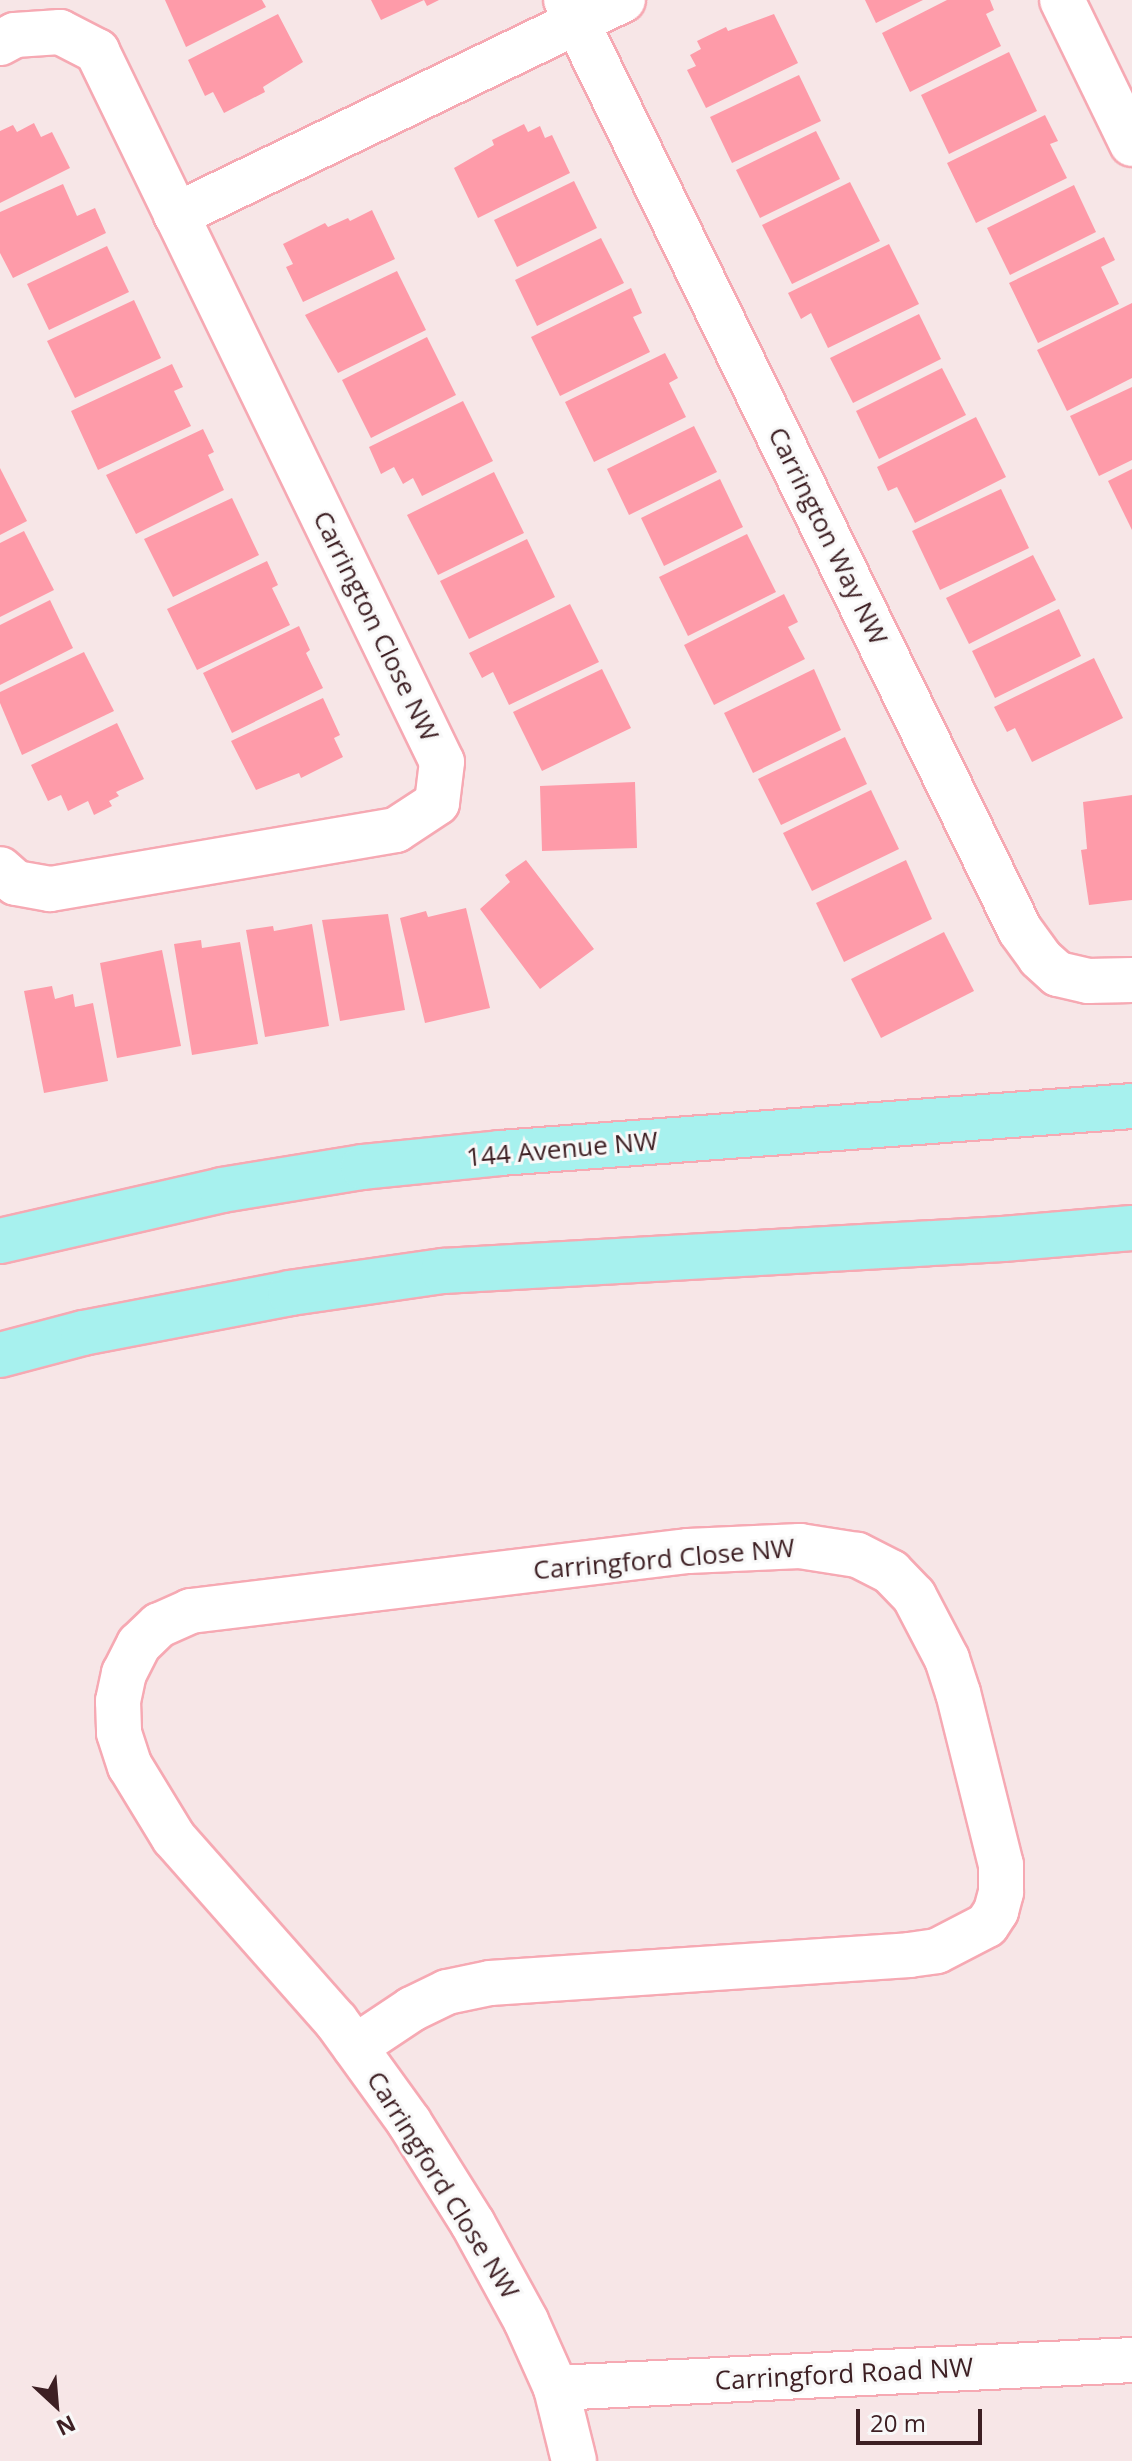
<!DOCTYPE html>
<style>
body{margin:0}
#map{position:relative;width:1132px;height:2461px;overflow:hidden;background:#f7e6e7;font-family:"Open Sans",sans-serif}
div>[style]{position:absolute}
.building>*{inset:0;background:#fe9ba9}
.roads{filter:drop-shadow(2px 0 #f6a9b3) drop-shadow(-2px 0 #f6a9b3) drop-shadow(0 2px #f6a9b3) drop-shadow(0 -2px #f6a9b3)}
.minor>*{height:44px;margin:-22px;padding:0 22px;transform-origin:22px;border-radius:22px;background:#fff}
.major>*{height:44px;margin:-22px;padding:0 22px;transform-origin:22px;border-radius:22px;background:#a7f1ee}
span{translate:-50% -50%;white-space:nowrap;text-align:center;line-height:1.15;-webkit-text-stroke:6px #f8f8f8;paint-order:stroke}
.street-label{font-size:26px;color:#3d1f23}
.north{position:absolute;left:16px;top:2365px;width:80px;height:80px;-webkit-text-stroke:6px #f8f8f8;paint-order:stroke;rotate:154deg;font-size:22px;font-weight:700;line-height:32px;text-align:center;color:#3d1f23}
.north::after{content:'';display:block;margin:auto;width:28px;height:36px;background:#3d1f23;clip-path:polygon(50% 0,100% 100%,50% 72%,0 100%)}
.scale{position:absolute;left:856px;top:2409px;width:126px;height:36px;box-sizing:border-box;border:4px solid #3d1f23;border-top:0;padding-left:10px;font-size:24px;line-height:28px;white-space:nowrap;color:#3d1f23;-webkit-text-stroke:6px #f8f8f8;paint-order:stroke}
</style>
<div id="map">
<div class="building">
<i style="clip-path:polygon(165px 0,262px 0,266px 7px,186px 47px)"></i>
<i style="clip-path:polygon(371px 0,439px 0,427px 6px,424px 0,381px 20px)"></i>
<i style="clip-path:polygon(865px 0,923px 0,876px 23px)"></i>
<i style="clip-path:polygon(947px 0,990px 0,994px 10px,986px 14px,1001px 46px,910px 92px,882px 33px)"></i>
<i style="clip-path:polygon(278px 14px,303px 62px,263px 87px,265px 92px,224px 113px,213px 92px,205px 96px,188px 60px)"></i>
<i style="clip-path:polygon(774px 14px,798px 63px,706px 108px,687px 70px,696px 66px,690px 55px,701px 49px,697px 41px,726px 27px,728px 31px)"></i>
<i style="clip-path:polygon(1009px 52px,1037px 111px,949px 154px,921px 95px)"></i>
<i style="clip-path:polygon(799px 75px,821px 121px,732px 163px,710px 117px)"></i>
<i style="clip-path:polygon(1045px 115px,1058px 141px,1050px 144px,1067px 178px,976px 223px,947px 163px)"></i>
<i style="clip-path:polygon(34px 123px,41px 137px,52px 132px,70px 168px,0 203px,0 131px,13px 125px,17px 132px)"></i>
<i style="clip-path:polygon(524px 124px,528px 132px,540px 126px,545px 138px,552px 135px,570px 173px,478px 218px,454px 168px,494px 145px,492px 140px)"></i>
<i style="clip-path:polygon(816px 131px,840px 179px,760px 218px,736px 170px)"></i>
<i style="clip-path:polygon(574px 181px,597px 228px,517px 267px,494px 220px)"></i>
<i style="clip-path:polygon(850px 182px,880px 241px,792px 284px,762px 225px)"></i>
<i style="clip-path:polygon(63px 184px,77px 216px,95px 208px,106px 233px,13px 278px,0 253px,0 212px)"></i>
<i style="clip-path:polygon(1074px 185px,1096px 232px,1010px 275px,987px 228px)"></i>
<i style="clip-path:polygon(372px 210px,395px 259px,303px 302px,286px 267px,293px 264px,283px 244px,325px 223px,328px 227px,348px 218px,350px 221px)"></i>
<i style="clip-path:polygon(1104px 237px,1115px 260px,1101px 267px,1119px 304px,1038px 343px,1009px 283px)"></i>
<i style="clip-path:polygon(601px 238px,624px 283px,537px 326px,515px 280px)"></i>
<i style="clip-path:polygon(889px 244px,919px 304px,828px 348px,811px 313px,801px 319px,788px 293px)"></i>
<i style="clip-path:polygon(107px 246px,129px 292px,49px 330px,27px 284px)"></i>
<i style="clip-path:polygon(397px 271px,426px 330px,338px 373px,305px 315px)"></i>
<i style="clip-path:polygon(631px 288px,642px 313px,633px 317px,650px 352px,560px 396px,531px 337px)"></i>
<i style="clip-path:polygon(134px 300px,161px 358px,75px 398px,47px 341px)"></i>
<i style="clip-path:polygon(1132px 303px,1132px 378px,1067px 411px,1037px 350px)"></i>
<i style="clip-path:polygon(919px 314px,941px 359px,853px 403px,830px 358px)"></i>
<i style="clip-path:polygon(427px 337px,456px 395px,371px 438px,342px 380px)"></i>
<i style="clip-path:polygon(665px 353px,678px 378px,669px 383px,686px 417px,594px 462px,565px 402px)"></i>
<i style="clip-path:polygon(172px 364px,183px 387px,174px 391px,191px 426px,98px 470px,71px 411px)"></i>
<i style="clip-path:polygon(942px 368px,966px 415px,879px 459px,856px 411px)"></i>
<i style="clip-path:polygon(1132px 387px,1132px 460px,1099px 476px,1070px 416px)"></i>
<i style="clip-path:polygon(463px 401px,493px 461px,422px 496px,413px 478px,403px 484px,394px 467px,381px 474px,369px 447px)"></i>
<i style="clip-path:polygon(976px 417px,1006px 477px,915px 523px,897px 487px,888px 491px,877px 467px)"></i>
<i style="clip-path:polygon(694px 426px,717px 472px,629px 515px,607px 469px)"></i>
<i style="clip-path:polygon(203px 429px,214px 452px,208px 455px,224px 490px,136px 534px,106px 475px)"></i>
<i style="clip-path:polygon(0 468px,27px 521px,0 535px)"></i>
<i style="clip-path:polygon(1132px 469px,1132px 530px,1108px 481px)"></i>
<i style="clip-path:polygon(494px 472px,524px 533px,438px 575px,407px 515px)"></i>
<i style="clip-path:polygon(720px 479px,743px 527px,664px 566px,641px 518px)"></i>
<i style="clip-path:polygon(1001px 489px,1029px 548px,940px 590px,912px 531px)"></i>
<i style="clip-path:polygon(232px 498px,259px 555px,173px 597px,144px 539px)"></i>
<i style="clip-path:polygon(24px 531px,54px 590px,0 617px,0 543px)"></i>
<i style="clip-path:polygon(747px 534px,776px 592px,688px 636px,659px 577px)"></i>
<i style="clip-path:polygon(527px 539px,555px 597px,469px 639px,440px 581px)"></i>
<i style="clip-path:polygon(1033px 555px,1056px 600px,969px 644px,946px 598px)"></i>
<i style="clip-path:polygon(267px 561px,278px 585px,272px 588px,290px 625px,197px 670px,167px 609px)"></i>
<i style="clip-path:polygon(784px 594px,798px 622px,788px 627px,805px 659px,714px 705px,684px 645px)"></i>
<i style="clip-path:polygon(50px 600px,73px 648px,0 685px,0 625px)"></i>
<i style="clip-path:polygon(570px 604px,599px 662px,509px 705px,493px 672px,482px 678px,469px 653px)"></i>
<i style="clip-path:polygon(1059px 609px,1081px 656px,995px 698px,972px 651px)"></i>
<i style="clip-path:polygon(299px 626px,310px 650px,306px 653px,323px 688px,232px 733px,203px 673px)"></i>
<i style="clip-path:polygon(84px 652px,114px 711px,22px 755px,0 703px,0 692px)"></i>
<i style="clip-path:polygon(1094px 658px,1123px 718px,1032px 762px,1015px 728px,1007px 732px,994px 707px)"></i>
<i style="clip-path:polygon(602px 669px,631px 728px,542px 771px,513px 712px)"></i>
<i style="clip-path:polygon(814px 669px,841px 730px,753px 773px,724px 713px)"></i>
<i style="clip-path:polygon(323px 698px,340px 735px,334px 738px,343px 757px,301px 778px,299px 773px,256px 790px,231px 741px)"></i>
<i style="clip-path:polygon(117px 723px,144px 779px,116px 792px,119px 796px,109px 801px,112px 806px,94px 815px,88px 801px,68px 811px,61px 795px,48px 801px,31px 765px)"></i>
<i style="clip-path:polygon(845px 737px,867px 784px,781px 825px,758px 779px)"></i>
<i style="clip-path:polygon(635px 782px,637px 848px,542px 851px,540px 786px)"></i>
<i style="clip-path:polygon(871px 790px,899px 849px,812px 891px,783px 833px)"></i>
<i style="clip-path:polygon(1132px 795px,1132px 900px,1089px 905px,1081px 850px,1087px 849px,1083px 802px)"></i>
<i style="clip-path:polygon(526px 860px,594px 949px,540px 989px,480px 909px,510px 882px,505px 875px)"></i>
<i style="clip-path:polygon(906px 860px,932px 919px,844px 962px,816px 903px)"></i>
<i style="clip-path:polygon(466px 908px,490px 1008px,425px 1023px,400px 918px,426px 911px,428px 917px)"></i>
<i style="clip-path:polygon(388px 914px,405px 1010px,340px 1021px,322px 920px)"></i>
<i style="clip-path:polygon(312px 924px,329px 1026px,265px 1037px,246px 930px,273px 926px,274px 931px)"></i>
<i style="clip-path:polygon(944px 932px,974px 991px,881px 1038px,851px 979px)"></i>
<i style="clip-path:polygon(201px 940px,202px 948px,240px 942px,258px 1044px,192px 1055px,174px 944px)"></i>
<i style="clip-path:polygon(162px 950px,181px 1046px,117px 1058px,100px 963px)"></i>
<i style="clip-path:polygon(52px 986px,55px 999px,73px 994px,75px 1007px,93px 1003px,108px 1081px,44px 1093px,24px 991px)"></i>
</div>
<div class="roads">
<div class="minor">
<i style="left:566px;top:0;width:1035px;rotate:63.98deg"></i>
<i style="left:1020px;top:930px;width:34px;rotate:54deg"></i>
<i style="left:1040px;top:958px;width:24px;rotate:42deg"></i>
<i style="left:1058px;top:974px;width:31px;rotate:13deg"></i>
<i style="left:1088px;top:981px;width:44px;rotate:-1.3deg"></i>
<i style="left:1062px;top:0;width:160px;rotate:64.1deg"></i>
<i style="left:0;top:43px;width:17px;rotate:-28deg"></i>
<i style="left:15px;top:35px;width:45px;rotate:-3.8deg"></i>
<i style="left:60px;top:32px;width:42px;rotate:27.2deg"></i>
<i style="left:97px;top:51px;width:790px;rotate:64.12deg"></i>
<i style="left:442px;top:762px;width:41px;rotate:97deg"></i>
<i style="left:437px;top:803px;width:49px;rotate:146.6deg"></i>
<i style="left:396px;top:830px;width:351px;rotate:170.3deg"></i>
<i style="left:50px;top:889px;width:35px;rotate:-170deg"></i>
<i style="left:16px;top:883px;width:21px;rotate:-139deg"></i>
<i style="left:176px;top:215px;width:496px;rotate:-25.7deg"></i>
<i style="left:355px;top:2047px;width:69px;rotate:-33.7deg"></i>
<i style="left:412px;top:2009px;width:39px;rotate:-26deg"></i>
<i style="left:447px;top:1992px;width:44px;rotate:-11.8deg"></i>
<i style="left:490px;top:1983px;width:420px;rotate:-3.8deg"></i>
<i style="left:909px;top:1955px;width:28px;rotate:-8deg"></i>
<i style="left:937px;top:1951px;width:56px;rotate:-27.5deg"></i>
<i style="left:987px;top:1925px;width:17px;rotate:-57deg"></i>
<i style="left:996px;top:1911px;width:20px;rotate:-75deg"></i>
<i style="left:1001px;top:1892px;width:27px;rotate:-90deg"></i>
<i style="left:1001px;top:1865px;width:177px;rotate:-104deg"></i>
<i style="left:958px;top:1693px;width:36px;rotate:-108deg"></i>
<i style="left:947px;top:1659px;width:71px;rotate:-117.6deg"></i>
<i style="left:914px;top:1596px;width:33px;rotate:-134deg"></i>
<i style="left:891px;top:1572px;width:38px;rotate:-153deg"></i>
<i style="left:857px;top:1555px;width:58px;rotate:-171deg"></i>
<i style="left:800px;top:1546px;width:112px;rotate:177.4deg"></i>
<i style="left:688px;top:1551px;width:501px;rotate:173.12deg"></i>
<i style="left:191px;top:1611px;width:35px;rotate:156deg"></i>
<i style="left:159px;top:1625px;width:28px;rotate:136deg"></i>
<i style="left:139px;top:1644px;width:33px;rotate:117deg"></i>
<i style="left:124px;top:1673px;width:29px;rotate:102deg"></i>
<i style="left:118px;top:1701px;width:32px;rotate:88deg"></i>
<i style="left:119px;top:1733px;width:35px;rotate:72deg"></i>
<i style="left:130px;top:1766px;width:84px;rotate:58.6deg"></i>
<i style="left:174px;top:1838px;width:244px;rotate:48.5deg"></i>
<i style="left:336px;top:2021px;width:125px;rotate:54.1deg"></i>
<i style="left:409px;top:2122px;width:120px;rotate:57.9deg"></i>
<i style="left:473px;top:2224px;width:111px;rotate:61.3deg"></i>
<i style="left:526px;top:2321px;width:73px;rotate:65.9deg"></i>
<i style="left:556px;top:2388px;width:75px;rotate:76.1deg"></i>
<i style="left:556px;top:2388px;width:577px;rotate:-2.78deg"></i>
</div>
<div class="major">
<i style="left:0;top:1241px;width:228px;rotate:-12.9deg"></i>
<i style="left:222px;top:1190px;width:143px;rotate:-9.3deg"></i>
<i style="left:363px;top:1167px;width:138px;rotate:-5.8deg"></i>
<i style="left:500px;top:1153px;width:634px;rotate:-4.25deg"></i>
<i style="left:0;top:1355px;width:86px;rotate:-14.8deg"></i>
<i style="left:83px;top:1333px;width:211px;rotate:-10.9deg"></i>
<i style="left:290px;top:1293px;width:155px;rotate:-8.2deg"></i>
<i style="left:443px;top:1271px;width:561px;rotate:-3.27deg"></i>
<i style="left:1003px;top:1239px;width:129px;rotate:-4.9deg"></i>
</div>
</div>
<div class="street-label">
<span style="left:828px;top:536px;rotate:64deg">Carrington Way NW</span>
<span style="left:376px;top:626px;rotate:64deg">Carrington Close NW</span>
<span style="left:562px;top:1149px;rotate:-5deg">144 Avenue NW</span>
<span style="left:664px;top:1559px;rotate:-5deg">Carringford Close NW</span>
<span style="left:443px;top:2185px;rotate:58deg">Carringford Close NW</span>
<span style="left:844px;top:2374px;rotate:-3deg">Carringford Road NW</span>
</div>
<div class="north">N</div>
<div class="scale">20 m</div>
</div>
